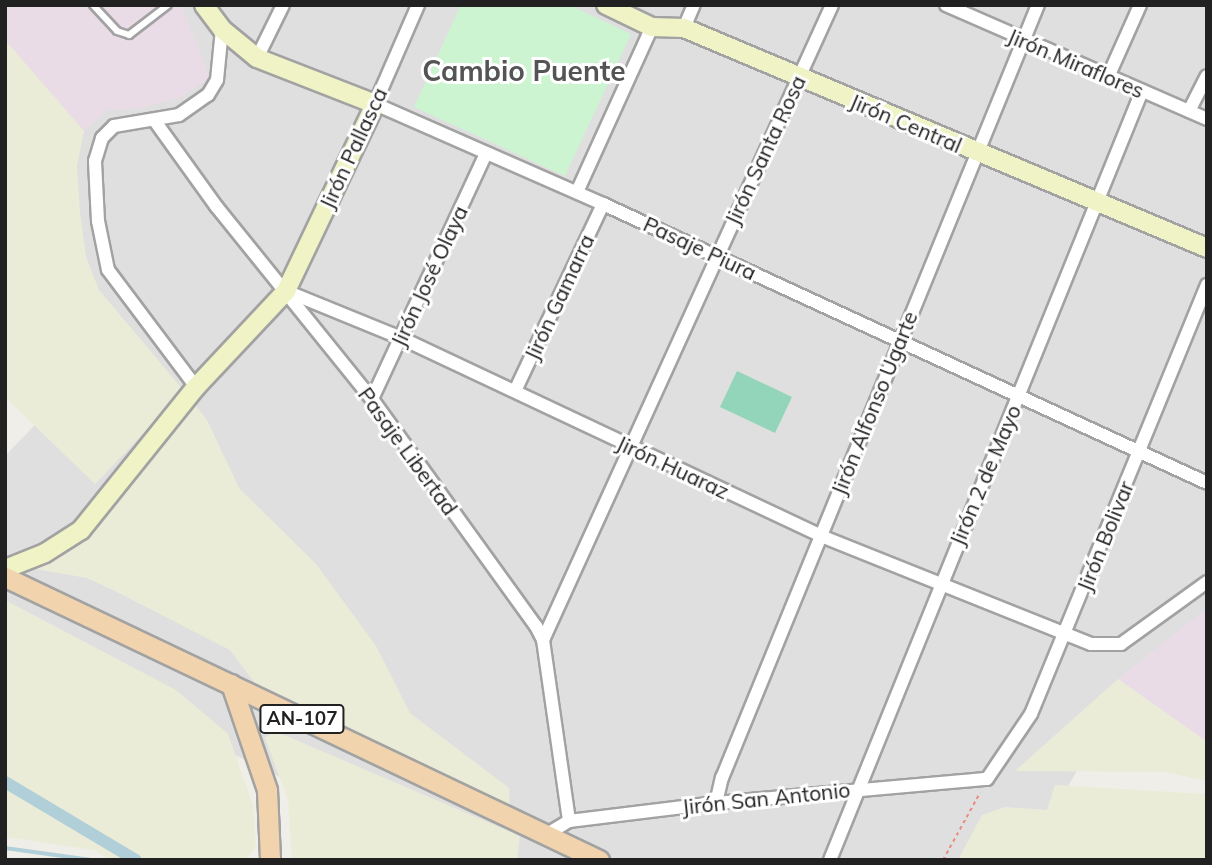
<!DOCTYPE html>
<meta charset="utf-8">
<style>
body{margin:0}
#map{position:relative;width:1212px;height:865px;overflow:hidden;background:#f0eee9;font-family:Mulish,sans-serif}
div>[style]{position:absolute}
.residential>*{inset:0;background:#dfdfdf}
.industrial>*{inset:0;background:#e9dce6}
.farmland>*{inset:0;background:#ebecd8}
.park>*{inset:0;background:#cdf4d1}
.pitch>*{inset:0;background:#92d5bb}
.stream>*{height:3.5px;margin:-1.75px;padding:0 1.75px;transform-origin:1.75px;border-radius:1.75px;background:#b0cfd8}
.canal>*{height:12px;margin:-6px;padding:0 6px;transform-origin:6px;border-radius:6px;background:#b0cfd8}
.path>*{height:2px;margin-top:-1px;transform-origin:0;background:repeating-linear-gradient(90deg,#e98d82 0 3.5px,transparent 0 7px)}
.roads{filter:drop-shadow(2px 0 #a2a2a2) drop-shadow(-2px 0 #a2a2a2) drop-shadow(0 2px #a2a2a2) drop-shadow(0 -2px #a2a2a2)}
.lane>*{height:6px;margin:-3px;padding:0 3px;transform-origin:3px;border-radius:3px;background:#fff}
.street>*{height:12px;margin:-6px;padding:0 6px;transform-origin:6px;border-radius:6px;background:#fff}
.secondary>*{height:18px;margin:-9px;padding:0 9px;transform-origin:9px;border-radius:9px;background:#f0f3c5}
.primary>*{height:19px;margin:-9.5px;padding:0 9.5px;transform-origin:9.5px;border-radius:9.5px;background:#f1d4ae}
span{translate:-50% -50%;white-space:nowrap;text-align:center;line-height:1.15;-webkit-text-stroke:6px #fff;paint-order:stroke}
.shield-label span{padding:2px 5px;background:#fff;border:2px solid;border-radius:5px;-webkit-text-stroke-width:0}
.shield-label{font-size:19px;color:#212121;font-weight:700}
.street-label{font-size:21px;color:#212121}
.district-label{font-size:28px;color:#545454;font-weight:700}
.frame{position:absolute;inset:0;border:7px solid #212121;pointer-events:none}
</style>
<div id="map">
<div class="residential">
<i style="clip-path:polygon(5px 5px,1207px 5px,1207px 698px,1109px 717px,1024px 860px,449px 860px,5px 642px,5px 456px,78px 380px,5px 291px)"></i>
</div>
<div class="industrial">
<i style="clip-path:polygon(5px 5px,181px 5px,210px 78px,179px 98px,136px 109px,108px 110px,84px 131px,5px 40px)"></i>
<i style="clip-path:polygon(1207px 608px,1207px 742px,1118px 679px)"></i>
</div>
<div class="farmland">
<i style="clip-path:polygon(5px 40px,84px 131px,77px 166px,80px 212px,86px 257px,99px 290px,184px 391px,95px 484px,5px 397px)"></i>
<i style="clip-path:polygon(193px 402px,207px 420px,239px 488px,316px 564px,376px 646px,410px 713px,509px 788px,510px 810px,264px 695px,230px 650px,115px 591px,87px 578px,30px 568px,71px 546px)"></i>
<i style="clip-path:polygon(5px 600px,176px 690px,228px 734px,253px 805px,256px 846px,247px 860px,110px 860px,94px 850px,5px 837px)"></i>
<i style="clip-path:polygon(1118px 679px,1207px 742px,1207px 781px,1164px 772px,1015px 771px)"></i>
<i style="clip-path:polygon(275px 731px,520px 836px,517px 860px,292px 860px,288px 800px,265px 738px)"></i>
<i style="clip-path:polygon(1055px 785px,1207px 794px,1207px 860px,958px 860px,982px 815px,1005px 807px,1047px 810px)"></i>
</div>
<div class="park">
<i style="clip-path:polygon(461px 5px,569px 5px,631px 34px,565px 176px,414px 107px)"></i>
</div>
<div class="pitch">
<i style="clip-path:polygon(737px 371px,792px 397px,775px 433px,720px 407px)"></i>
</div>
<div class="stream">
<i style="left:5px;top:848px;width:87px;rotate:7.9deg"></i>
</div>
<div class="canal">
<i style="left:5px;top:782px;width:152px;rotate:30.8deg"></i>
</div>
<div class="path">
<i style="left:943px;top:860px;width:77px;rotate:-61.1deg"></i>
</div>
<div class="roads">
<div class="lane">
<i style="left:93px;top:5px;width:35px;rotate:47deg"></i>
<i style="left:117px;top:31px;width:13px;rotate:18deg"></i>
<i style="left:129px;top:35px;width:49px;rotate:-37.6deg"></i>
</div>
<div class="street">
<i style="left:418px;top:5px;width:108px;rotate:113.5deg"></i>
<i style="left:375px;top:104px;width:249px;rotate:23.7deg"></i>
<i style="left:603px;top:204px;width:665px;rotate:24.79deg"></i>
<i style="left:946px;top:5px;width:285px;rotate:23.6deg"></i>
<i style="left:684px;top:28px;width:25px;rotate:-67deg"></i>
<i style="left:257px;top:58px;width:59px;rotate:-63.9deg"></i>
<i style="left:1108px;top:77px;width:79px;rotate:-66deg"></i>
<i style="left:1189px;top:111px;width:39px;rotate:-63deg"></i>
<i style="left:155px;top:121px;width:105px;rotate:54.3deg"></i>
<i style="left:216px;top:206px;width:248px;rotate:51.1deg"></i>
<i style="left:372px;top:399px;width:280px;rotate:54.2deg"></i>
<i style="left:536px;top:626px;width:16px;rotate:63deg"></i>
<i style="left:543px;top:640px;width:183px;rotate:81.8deg"></i>
<i style="left:577px;top:192px;width:181px;rotate:-65.6deg"></i>
<i style="left:286px;top:291px;width:124px;rotate:22.2deg"></i>
<i style="left:401px;top:338px;width:464px;rotate:25.2deg"></i>
<i style="left:821px;top:536px;width:291px;rotate:21.8deg"></i>
<i style="left:1091px;top:644px;width:30px"></i>
<i style="left:1121px;top:644px;width:106px;rotate:-35.8deg"></i>
<i style="left:196px;top:387px;width:146px;rotate:-126.9deg"></i>
<i style="left:108px;top:270px;width:50px;rotate:-101.5deg"></i>
<i style="left:98px;top:221px;width:60px;rotate:-92.9deg"></i>
<i style="left:95px;top:161px;width:24px;rotate:-73deg"></i>
<i style="left:102px;top:138px;width:17px;rotate:-45deg"></i>
<i style="left:114px;top:126px;width:66px;rotate:-9.6deg"></i>
<i style="left:179px;top:115px;width:35px;rotate:-35deg"></i>
<i style="left:208px;top:95px;width:17px;rotate:-59deg"></i>
<i style="left:217px;top:80px;width:51px;rotate:-84.4deg"></i>
<i style="left:515px;top:391px;width:207px;rotate:-64.8deg"></i>
<i style="left:372px;top:399px;width:271px;rotate:-65.1deg"></i>
<i style="left:543px;top:640px;width:698px;rotate:-65.53deg"></i>
<i style="left:716px;top:803px;width:26px;rotate:-77deg"></i>
<i style="left:722px;top:778px;width:835px;rotate:-67.77deg"></i>
<i style="left:549px;top:833px;width:23px;rotate:-31deg"></i>
<i style="left:569px;top:821px;width:148px;rotate:-7deg"></i>
<i style="left:716px;top:803px;width:272px;rotate:-5.1deg"></i>
<i style="left:987px;top:779px;width:78px;rotate:-55.9deg"></i>
<i style="left:1031px;top:714px;width:464px;rotate:-67.7deg"></i>
<i style="left:830px;top:860px;width:830px;rotate:-67.92deg"></i>
</div>
<div class="secondary">
<i style="left:606px;top:5px;width:51px;rotate:25.6deg"></i>
<i style="left:652px;top:27px;width:32px;rotate:2deg"></i>
<i style="left:684px;top:28px;width:567px;rotate:22.81deg"></i>
<i style="left:5px;top:569px;width:43px;rotate:-21.8deg"></i>
<i style="left:45px;top:553px;width:43px;rotate:-32.6deg"></i>
<i style="left:81px;top:530px;width:184px;rotate:-51.2deg"></i>
<i style="left:196px;top:387px;width:132px;rotate:-46.8deg"></i>
<i style="left:286px;top:291px;width:207px;rotate:-64.5deg"></i>
<i style="left:375px;top:104px;width:127px;rotate:-158.7deg"></i>
<i style="left:257px;top:58px;width:45px;rotate:-140.4deg"></i>
<i style="left:222px;top:29px;width:30px;rotate:-127deg"></i>
</div>
<div class="primary">
<i style="left:5px;top:577px;width:658px;rotate:25.47deg"></i>
<i style="left:231px;top:684px;width:112px;rotate:71.2deg"></i>
<i style="left:267px;top:790px;width:70px;rotate:87.5deg"></i>
</div>
</div>
<div class="shield-label">
<span style="left:302px;top:719px">AN-107</span>
</div>
<div class="street-label">
<span style="left:1076px;top:63px;rotate:23deg">Jirón Miraflores</span>
<span style="left:906px;top:123px;rotate:23deg">Jirón Central</span>
<span style="left:353px;top:148px;rotate:-65deg">Jirón Pallasca</span>
<span style="left:765px;top:150px;rotate:-65deg">Jirón Santa Rosa</span>
<span style="left:700px;top:248px;rotate:25deg">Pasaje Piura</span>
<span style="left:429px;top:276px;rotate:-65deg">Jirón José Olaya</span>
<span style="left:559px;top:297px;rotate:-65deg">Jirón Gamarra</span>
<span style="left:874px;top:403px;rotate:-68deg">Jirón Alfonso Ugarte</span>
<span style="left:408px;top:451px;rotate:54deg">Pasaje Libertad</span>
<span style="left:673px;top:467px;rotate:25deg">Jirón Huaraz</span>
<span style="left:985px;top:475px;rotate:-67deg">Jirón 2 de Mayo</span>
<span style="left:1105px;top:536px;rotate:-68deg">Jirón Bolivar</span>
<span style="left:766px;top:798px;rotate:-6deg">Jirón San Antonio</span>
</div>
<div class="district-label">
<span style="left:524px;top:71px">Cambio Puente</span>
</div>
<div class="frame"></div>
</div>
